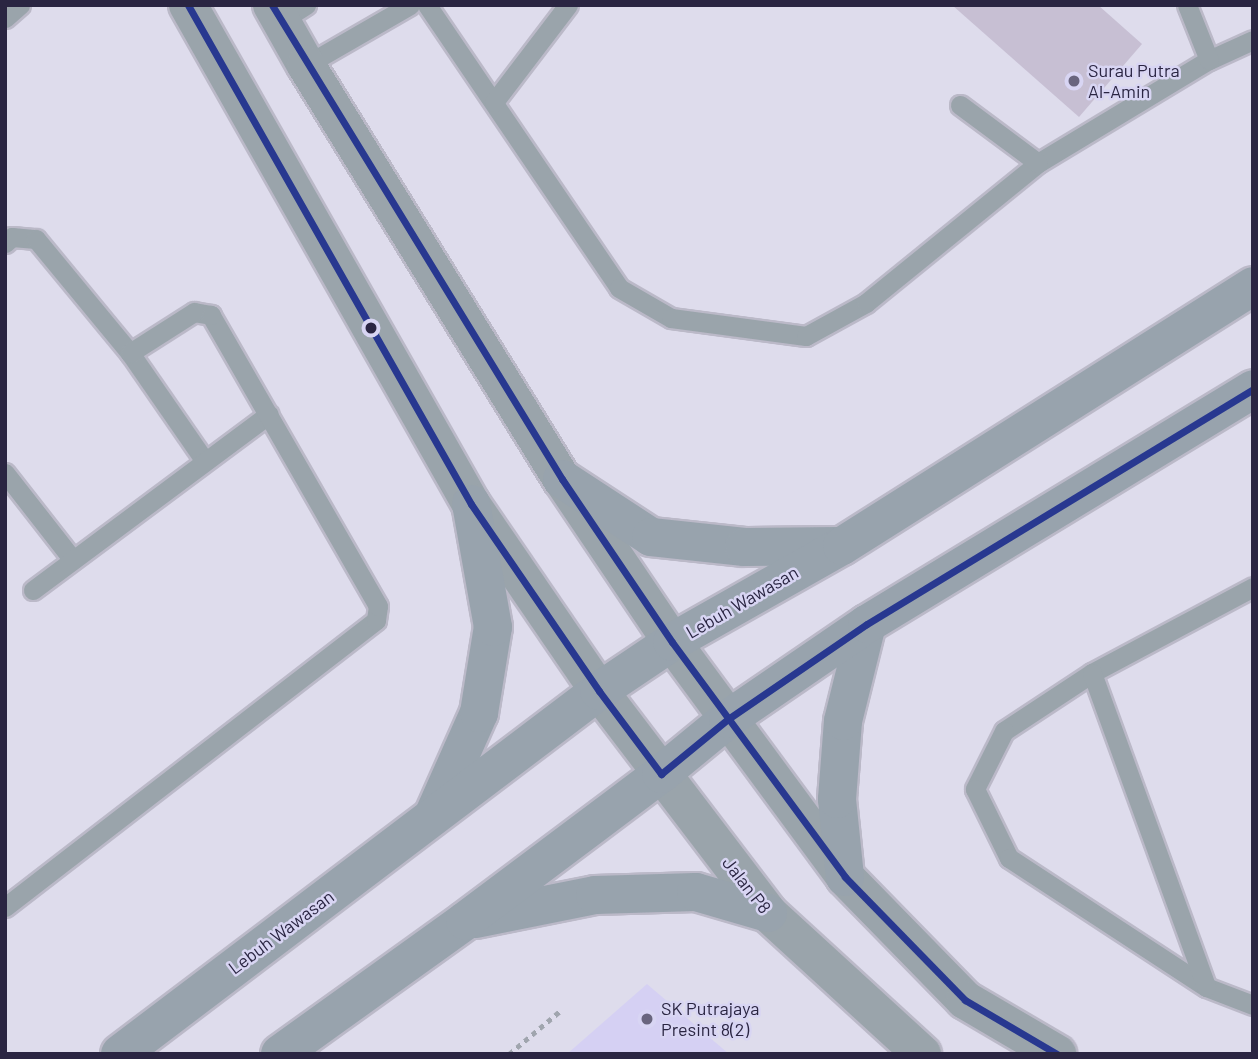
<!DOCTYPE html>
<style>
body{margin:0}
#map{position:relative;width:1258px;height:1059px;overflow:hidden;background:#dedcec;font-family:Barlow,sans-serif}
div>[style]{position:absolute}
.built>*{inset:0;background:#d5d0f3}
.building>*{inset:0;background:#c7bfd3}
.path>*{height:4.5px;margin-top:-2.25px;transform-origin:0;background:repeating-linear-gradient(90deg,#a0a5ae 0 5px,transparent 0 10px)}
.roads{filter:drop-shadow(2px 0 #bbb9c8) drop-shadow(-2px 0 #bbb9c8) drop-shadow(0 2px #bbb9c8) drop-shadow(0 -2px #bbb9c8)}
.service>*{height:19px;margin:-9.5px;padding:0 9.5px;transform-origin:9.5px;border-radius:9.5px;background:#9aa4ab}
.tertiary>*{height:38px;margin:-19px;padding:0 19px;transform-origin:19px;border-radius:19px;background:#9aa4ab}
.secondary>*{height:38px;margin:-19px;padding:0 19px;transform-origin:19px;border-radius:19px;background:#98a3ad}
.bus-1>*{height:7px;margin:-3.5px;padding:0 3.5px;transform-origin:3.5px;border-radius:3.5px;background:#283890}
.dots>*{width:19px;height:19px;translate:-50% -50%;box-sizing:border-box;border:4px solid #d8d5f3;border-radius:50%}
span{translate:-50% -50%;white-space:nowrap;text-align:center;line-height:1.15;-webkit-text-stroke:5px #d8d5f3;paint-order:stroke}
.poi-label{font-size:18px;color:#2a2542}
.left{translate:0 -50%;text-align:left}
.street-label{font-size:18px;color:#2a2542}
.frame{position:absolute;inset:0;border:7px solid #2a2542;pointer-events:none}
</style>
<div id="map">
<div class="built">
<i style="clip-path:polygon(647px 984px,729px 1054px,567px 1054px)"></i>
</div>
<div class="building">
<i style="clip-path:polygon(952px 5px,1098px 5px,1142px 44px,1079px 117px)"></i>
</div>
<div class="path">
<i style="left:509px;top:1054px;width:67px;rotate:-40.1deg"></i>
</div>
<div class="roads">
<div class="service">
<i style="left:427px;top:5px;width:342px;rotate:55.8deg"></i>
<i style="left:619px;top:288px;width:60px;rotate:30deg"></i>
<i style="left:671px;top:318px;width:136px;rotate:7.6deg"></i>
<i style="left:806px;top:336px;width:68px;rotate:-28.8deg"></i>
<i style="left:866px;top:303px;width:222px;rotate:-39.1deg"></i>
<i style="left:1038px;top:163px;width:200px;rotate:-31.1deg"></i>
<i style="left:1209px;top:60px;width:48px;rotate:-24.4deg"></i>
<i style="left:1187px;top:5px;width:59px;rotate:68.2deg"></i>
<i style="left:5px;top:18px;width:20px;rotate:-41deg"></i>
<i style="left:281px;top:21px;width:30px;rotate:-33deg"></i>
<i style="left:306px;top:65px;width:120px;rotate:-30deg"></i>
<i style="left:494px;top:102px;width:122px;rotate:-52.7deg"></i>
<i style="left:960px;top:105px;width:97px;rotate:36.6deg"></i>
<i style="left:5px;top:243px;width:9px;rotate:-41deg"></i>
<i style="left:12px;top:237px;width:24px;rotate:5deg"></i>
<i style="left:36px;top:239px;width:148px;rotate:50.5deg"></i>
<i style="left:130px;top:353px;width:130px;rotate:55.3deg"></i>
<i style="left:5px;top:473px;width:110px;rotate:52deg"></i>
<i style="left:1253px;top:587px;width:183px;rotate:151.9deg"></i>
<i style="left:1092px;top:673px;width:105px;rotate:146.6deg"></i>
<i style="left:1004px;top:731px;width:65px;rotate:116.6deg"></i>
<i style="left:975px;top:789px;width:77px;rotate:63.8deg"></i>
<i style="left:1009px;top:858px;width:235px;rotate:33.2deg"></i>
<i style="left:1206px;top:987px;width:50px;rotate:21deg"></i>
<i style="left:33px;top:590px;width:294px;rotate:-36.7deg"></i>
<i style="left:1092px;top:673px;width:334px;rotate:70deg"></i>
<i style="left:5px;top:907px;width:469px;rotate:-37.7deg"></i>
<i style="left:376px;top:620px;width:14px;rotate:-82deg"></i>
<i style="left:378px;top:606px;width:336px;rotate:-119.9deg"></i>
<i style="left:211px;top:315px;width:17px;rotate:-170deg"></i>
<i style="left:194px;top:312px;width:76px;rotate:147.4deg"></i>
</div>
<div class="tertiary">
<i style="left:188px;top:5px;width:574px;rotate:60.44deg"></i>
<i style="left:471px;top:504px;width:227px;rotate:55.6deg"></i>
<i style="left:599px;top:691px;width:279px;rotate:52.7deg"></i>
<i style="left:768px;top:913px;width:209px;rotate:42.5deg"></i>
<i style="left:272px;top:5px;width:69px;rotate:60.5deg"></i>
<i style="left:306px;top:65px;width:487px;rotate:58.3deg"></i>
<i style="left:562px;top:479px;width:197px;rotate:56deg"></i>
<i style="left:672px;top:642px;width:292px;rotate:53.6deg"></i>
<i style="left:845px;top:877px;width:172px;rotate:45.7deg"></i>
<i style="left:965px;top:1000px;width:107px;rotate:30.4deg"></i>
</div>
<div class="secondary">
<i style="left:562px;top:479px;width:106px;rotate:33.1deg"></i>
<i style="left:651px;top:537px;width:94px;rotate:6.1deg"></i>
<i style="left:744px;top:547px;width:96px;rotate:-0.6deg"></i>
<i style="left:434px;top:814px;width:111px;rotate:-66deg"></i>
<i style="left:479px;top:713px;width:87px;rotate:-80.8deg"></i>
<i style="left:493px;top:627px;width:125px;rotate:-100.1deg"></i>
<i style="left:845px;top:877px;width:78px;rotate:-95.9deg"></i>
<i style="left:837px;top:799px;width:78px;rotate:-85.6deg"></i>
<i style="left:843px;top:721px;width:100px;rotate:-76.1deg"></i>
<i style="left:475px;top:919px;width:122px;rotate:-11.3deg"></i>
<i style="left:595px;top:895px;width:101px;rotate:-1.7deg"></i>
<i style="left:696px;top:892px;width:75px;rotate:16.3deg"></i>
<i style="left:120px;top:1054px;width:601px;rotate:-37.16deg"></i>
<i style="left:599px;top:691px;width:88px;rotate:-33.9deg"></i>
<i style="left:672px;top:642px;width:195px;rotate:-29.5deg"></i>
<i style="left:842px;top:546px;width:486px;rotate:-32.3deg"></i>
<i style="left:280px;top:1054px;width:228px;rotate:-35.7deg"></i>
<i style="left:465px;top:921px;width:245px;rotate:-36.9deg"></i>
<i style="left:661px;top:774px;width:87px;rotate:-39.4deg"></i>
<i style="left:728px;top:719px;width:168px;rotate:-34.4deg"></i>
<i style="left:867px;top:624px;width:452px;rotate:-31.3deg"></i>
</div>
</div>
<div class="bus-1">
<i style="left:188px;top:5px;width:574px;rotate:60.44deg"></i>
<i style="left:471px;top:504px;width:227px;rotate:55.6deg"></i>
<i style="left:599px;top:691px;width:104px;rotate:53.2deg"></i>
<i style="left:661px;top:774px;width:87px;rotate:-39.4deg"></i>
<i style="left:728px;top:719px;width:168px;rotate:-34.4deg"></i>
<i style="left:867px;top:624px;width:452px;rotate:-31.3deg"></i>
<i style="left:272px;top:5px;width:556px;rotate:58.54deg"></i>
<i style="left:562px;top:479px;width:197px;rotate:56deg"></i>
<i style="left:672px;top:642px;width:292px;rotate:53.6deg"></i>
<i style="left:845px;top:877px;width:172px;rotate:45.7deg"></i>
<i style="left:965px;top:1000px;width:107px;rotate:30.4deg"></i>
</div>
<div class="dots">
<i style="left:1074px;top:81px;background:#69657e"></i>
<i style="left:371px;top:328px;background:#2a2542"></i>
<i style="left:647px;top:1019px;background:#69657e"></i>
</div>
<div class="poi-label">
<span class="left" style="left:1088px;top:81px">Surau Putra<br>Al-Amin</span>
<span class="left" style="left:661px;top:1019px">SK Putrajaya<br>Presint 8(2)</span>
</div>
<div class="street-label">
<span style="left:742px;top:602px;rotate:-30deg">Lebuh Wawasan</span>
<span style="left:747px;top:885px;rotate:52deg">Jalan P8</span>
<span style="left:281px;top:932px;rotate:-37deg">Lebuh Wawasan</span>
</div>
<div class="frame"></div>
</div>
